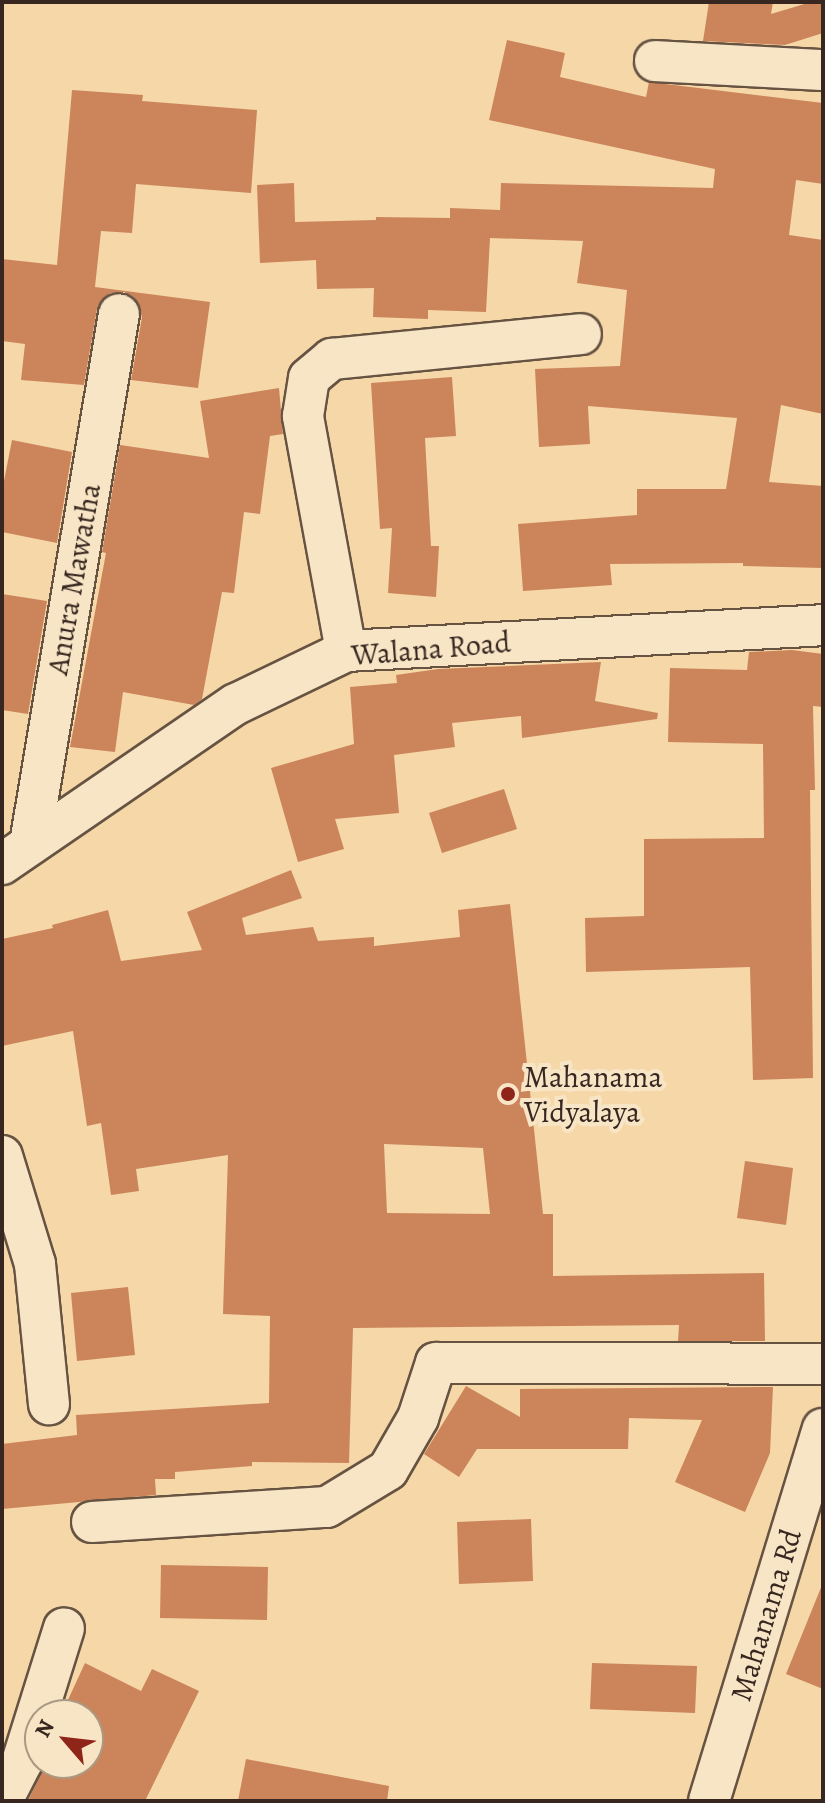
<!DOCTYPE html>
<style>
body{margin:0}
#map{position:relative;width:825px;height:1803px;overflow:hidden;background:#f5d7a8;font-family:Alegreya,serif}
div>[style]{position:absolute}
.building>*{inset:0;background:#cc845b}
.roads{filter:drop-shadow(2px 0 #665342) drop-shadow(-2px 0 #665342) drop-shadow(0 2px #665342) drop-shadow(0 -2px #665342)}
.minor>*{height:40px;margin:-20px;padding:0 20px;transform-origin:20px;border-radius:20px;background:#f8e5c6}
.dots>*{width:22px;height:22px;translate:-50% -50%;box-sizing:border-box;border:4px solid #f8e5c6;border-radius:50%}
span{translate:-50% -50%;white-space:nowrap;text-align:center;line-height:1.15;-webkit-text-stroke:8px #f8e5c6;paint-order:stroke}
.street-label{font-size:30px;color:#372720}
.poi-label{font-size:30px;color:#372720}
.left{translate:0 -50%;text-align:left}
.frame{position:absolute;inset:0;border:4px solid #372720;pointer-events:none}
.north{position:absolute;left:24px;top:1699px;width:80px;height:80px;box-sizing:border-box;background:#f8e5c6;border:2px solid #ab9984;border-radius:50%;rotate:298deg;font-size:22px;font-weight:700;line-height:32px;text-align:center;color:#372720}
.north::after{content:'';display:block;margin:auto;width:28px;height:36px;background:#8f2418;clip-path:polygon(50% 0,100% 100%,50% 72%,0 100%)}
</style>
<div id="map">
<div class="building">
<i style="clip-path:polygon(709px 2px,773px 2px,771px 14px,811px 2px,823px 2px,823px 33px,785px 45px,703px 41px)"></i>
<i style="clip-path:polygon(507px 40px,565px 53px,560px 77px,646px 97px,649px 82px,823px 103px,823px 184px,796px 180px,789px 235px,823px 240px,823px 414px,781px 405px,769px 482px,823px 486px,823px 568px,743px 566px,743px 563px,610px 564px,612px 585px,523px 591px,518px 524px,637px 515px,637px 489px,726px 489px,737px 418px,588px 406px,590px 444px,539px 447px,535px 369px,620px 366px,627px 290px,577px 283px,583px 241px,490px 238px,486px 312px,428px 310px,428px 319px,373px 317px,374px 288px,317px 289px,316px 260px,260px 263px,257px 185px,294px 183px,295px 222px,376px 220px,376px 217px,450px 218px,450px 208px,500px 210px,501px 183px,713px 188px,715px 169px,489px 120px)"></i>
<i style="clip-path:polygon(72px 90px,143px 95px,142px 101px,257px 110px,251px 193px,136px 184px,132px 233px,101px 231px,95px 287px,210px 302px,198px 388px,131px 380px,142px 317px,134px 297px,124px 292px,110px 293px,97px 309px,84px 385px,21px 380px,25px 344px,2px 341px,2px 259px,57px 265px)"></i>
<i style="clip-path:polygon(452px 377px,456px 436px,425px 438px,431px 546px,439px 546px,436px 597px,388px 593px,392px 528px,380px 529px,371px 383px)"></i>
<i style="clip-path:polygon(279px 388px,283px 434px,270px 436px,260px 514px,244px 512px,234px 593px,222px 592px,202px 699px,194px 705px,123px 692px,115px 752px,70px 747px,106px 553px,102px 552px,120px 445px,209px 458px,200px 401px)"></i>
<i style="clip-path:polygon(12px 440px,72px 452px,57px 543px,2px 532px,2px 491px)"></i>
<i style="clip-path:polygon(2px 594px,47px 601px,28px 714px,2px 710px)"></i>
<i style="clip-path:polygon(792px 650px,823px 654px,823px 707px,813px 706px,815px 790px,810px 790px,813px 1078px,753px 1080px,750px 967px,586px 972px,585px 918px,644px 916px,644px 839px,764px 838px,763px 744px,668px 742px,670px 668px,747px 670px,749px 652px)"></i>
<i style="clip-path:polygon(601px 662px,595px 701px,658px 713px,657px 719px,522px 738px,521px 716px,452px 723px,455px 747px,394px 755px,399px 813px,335px 819px,344px 849px,298px 862px,271px 768px,354px 744px,350px 687px,397px 683px,396px 675px,438px 669px)"></i>
<i style="clip-path:polygon(504px 789px,517px 829px,442px 853px,429px 813px)"></i>
<i style="clip-path:polygon(evenodd,291px 870px,302px 898px,242px 918px,246px 935px,313px 927px,318px 941px,374px 937px,374px 946px,460px 937px,458px 910px,510px 904px,543px 1214px,553px 1214px,553px 1276px,764px 1273px,765px 1341px,678px 1341px,679px 1325px,353px 1328px,349px 1463px,252px 1462px,252px 1466px,175px 1472px,175px 1479px,155px 1479px,156px 1495px,2px 1509px,2px 1444px,77px 1435px,76px 1415px,269px 1403px,270px 1316px,223px 1314px,228px 1155px,136px 1169px,139px 1191px,111px 1195px,101px 1123px,87px 1126px,73px 1031px,2px 1046px,2px 939px,53px 928px,52px 925px,108px 910px,121px 961px,202px 950px,187px 912px,291px 870px,384px 1144px,483px 1148px,490px 1214px,387px 1213px,384px 1144px)"></i>
<i style="clip-path:polygon(745px 1161px,793px 1168px,786px 1225px,737px 1218px)"></i>
<i style="clip-path:polygon(128px 1287px,135px 1355px,77px 1361px,71px 1293px)"></i>
<i style="clip-path:polygon(466px 1386px,520px 1417px,520px 1389px,773px 1387px,770px 1453px,745px 1512px,675px 1482px,702px 1420px,629px 1418px,628px 1449px,477px 1449px,459px 1477px,424px 1454px)"></i>
<i style="clip-path:polygon(531px 1519px,533px 1581px,459px 1584px,457px 1522px)"></i>
<i style="clip-path:polygon(161px 1565px,268px 1567px,267px 1620px,160px 1618px)"></i>
<i style="clip-path:polygon(822px 1585px,823px 1585px,823px 1689px,786px 1674px)"></i>
<i style="clip-path:polygon(85px 1663px,141px 1691px,152px 1669px,199px 1691px,145px 1801px,28px 1801px,46px 1763px,88px 1763px,88px 1715px,61px 1715px)"></i>
<i style="clip-path:polygon(592px 1663px,697px 1666px,695px 1713px,590px 1709px)"></i>
<i style="clip-path:polygon(246px 1759px,389px 1786px,387px 1801px,238px 1801px)"></i>
</div>
<div class="roads">
<div class="minor">
<i style="left:655px;top:61px;width:168px;rotate:3.1deg"></i>
<i style="left:346px;top:651px;width:239px;rotate:-100.4deg"></i>
<i style="left:303px;top:416px;width:38px;rotate:-81deg"></i>
<i style="left:309px;top:378px;width:30px;rotate:-40deg"></i>
<i style="left:332px;top:359px;width:250px;rotate:-5.7deg"></i>
<i style="left:30px;top:844px;width:537px;rotate:-80.47deg"></i>
<i style="left:2px;top:864px;width:283px;rotate:-34.4deg"></i>
<i style="left:236px;top:704px;width:122px;rotate:-25.7deg"></i>
<i style="left:346px;top:651px;width:478px;rotate:-3.1deg"></i>
<i style="left:2px;top:1156px;width:113px;rotate:73deg"></i>
<i style="left:35px;top:1264px;width:141px;rotate:84.3deg"></i>
<i style="left:92px;top:1522px;width:235px;rotate:-3.7deg"></i>
<i style="left:327px;top:1507px;width:71px;rotate:-31.2deg"></i>
<i style="left:388px;top:1470px;width:60px;rotate:-60deg"></i>
<i style="left:418px;top:1418px;width:58px;rotate:-71.9deg"></i>
<i style="left:436px;top:1363px;width:387px;rotate:0.1deg"></i>
<i style="left:2px;top:1801px;width:44px;rotate:-62.9deg"></i>
<i style="left:22px;top:1762px;width:140px;rotate:-72.6deg"></i>
<i style="left:709px;top:1801px;width:389px;rotate:-73deg"></i>
</div>
</div>
<div class="dots">
<i style="left:508px;top:1094px;background:#8f2418"></i>
</div>
<div class="street-label">
<span style="left:74px;top:579px;rotate:-80deg">Anura Mawatha</span>
<span style="left:431px;top:649px;rotate:-5deg">Walana Road</span>
<span style="left:766px;top:1615px;rotate:-73deg">Mahanama Rd</span>
</div>
<div class="poi-label">
<span class="left" style="left:524px;top:1094px">Mahanama<br>Vidyalaya</span>
</div>
<div class="frame"></div>
<div class="north">N</div>
</div>
